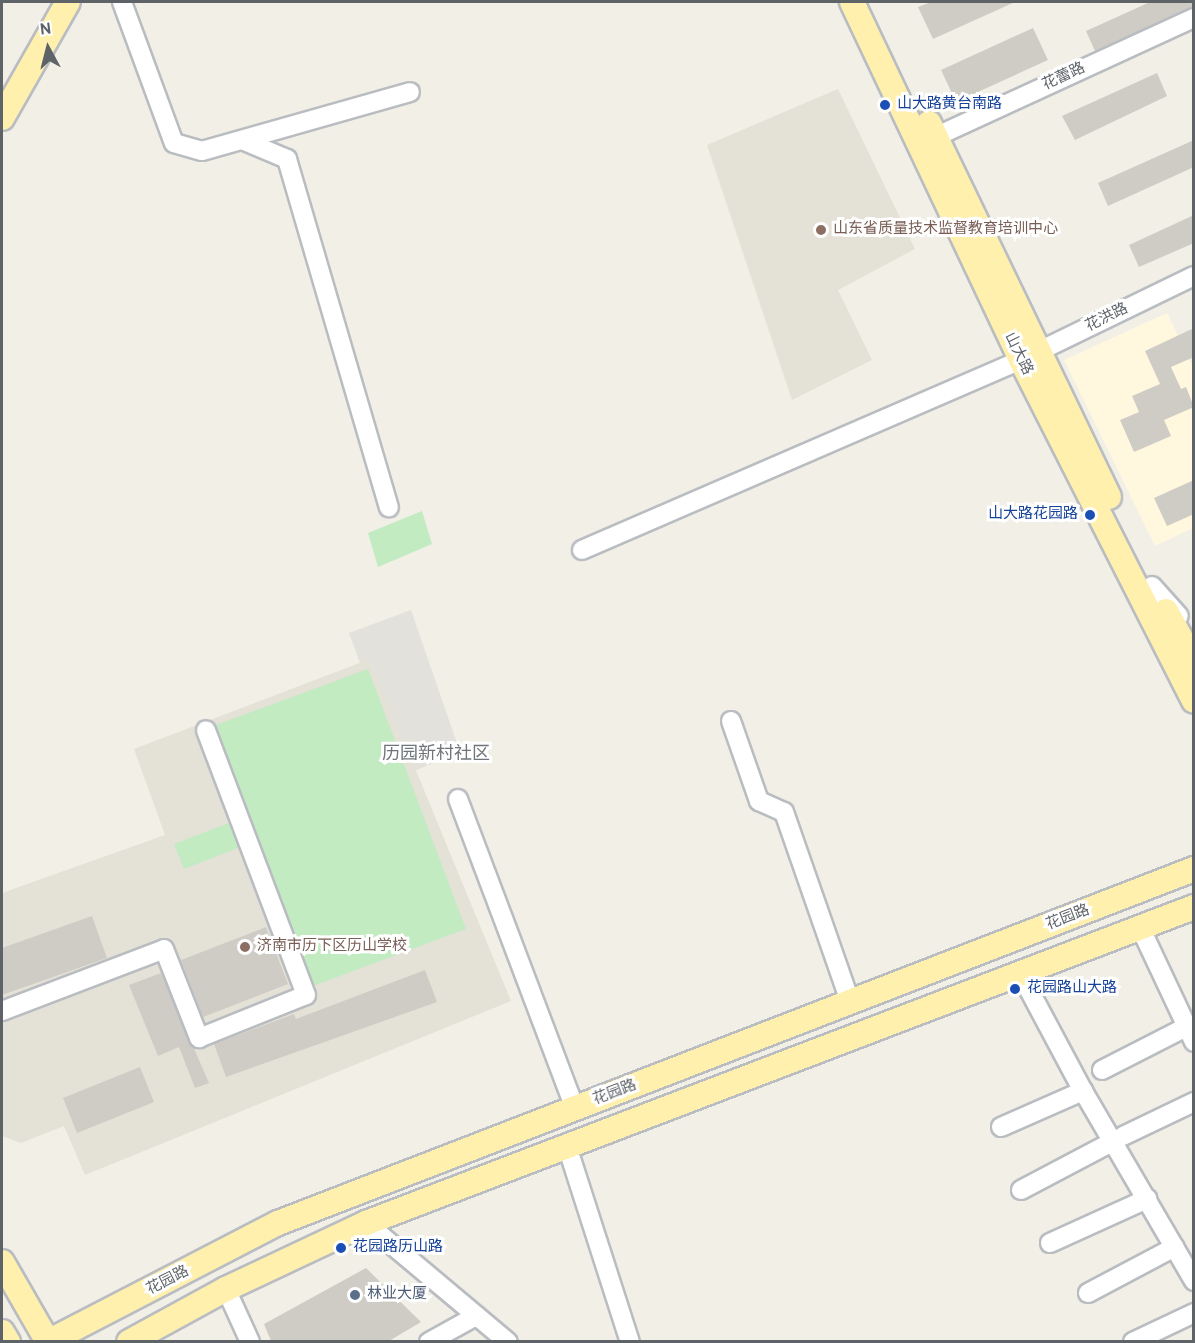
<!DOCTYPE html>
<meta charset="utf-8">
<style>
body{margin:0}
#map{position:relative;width:1195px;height:1343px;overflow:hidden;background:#f2efe7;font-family:Overpass,"Noto Sans SC",sans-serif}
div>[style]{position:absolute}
.commercial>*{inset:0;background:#fff7de}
.industrial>*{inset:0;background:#e2e1db}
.education>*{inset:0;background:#e4e1d7}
.green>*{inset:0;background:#c2ebc1}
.building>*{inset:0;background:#cfccc5}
.roads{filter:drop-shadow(2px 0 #b9bdc1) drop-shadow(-2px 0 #b9bdc1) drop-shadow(0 2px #b9bdc1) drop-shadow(0 -2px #b9bdc1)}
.minor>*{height:18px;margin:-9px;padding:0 9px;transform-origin:9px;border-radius:9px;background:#fff}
.major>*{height:24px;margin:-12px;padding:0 12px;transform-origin:12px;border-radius:12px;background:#fff0ae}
.dots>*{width:16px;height:16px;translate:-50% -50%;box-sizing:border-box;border:3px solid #fff;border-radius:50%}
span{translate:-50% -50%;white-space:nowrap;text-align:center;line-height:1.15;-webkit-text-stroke:6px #fff;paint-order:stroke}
.street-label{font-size:15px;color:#5e6368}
.transit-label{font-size:15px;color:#164399}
.left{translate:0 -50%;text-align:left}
.right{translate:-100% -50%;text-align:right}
.education-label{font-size:15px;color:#785e54}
.service-label{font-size:15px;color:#4e5e75}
.quarter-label{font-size:18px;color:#6f757b}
.frame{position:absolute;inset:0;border:3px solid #5e6368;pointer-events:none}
.north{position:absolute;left:18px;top:18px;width:60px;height:60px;-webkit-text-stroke:4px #fff;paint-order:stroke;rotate:353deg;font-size:16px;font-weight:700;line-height:24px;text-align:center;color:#5e6368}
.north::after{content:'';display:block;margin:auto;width:21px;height:27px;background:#5e6368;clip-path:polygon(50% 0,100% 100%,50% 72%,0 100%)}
</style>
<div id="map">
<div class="commercial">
<i style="clip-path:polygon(1167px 313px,1193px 367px,1193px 528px,1155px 546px,1064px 360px)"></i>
</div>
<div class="industrial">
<i style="clip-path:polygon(411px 610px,460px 752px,414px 771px,370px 659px,360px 663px,349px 633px)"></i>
</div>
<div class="education">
<i style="clip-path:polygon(838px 89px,915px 249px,838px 290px,872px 360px,792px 400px,707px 145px)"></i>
<i style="clip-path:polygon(370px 659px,511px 1001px,85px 1175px,64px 1126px,21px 1143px,2px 1136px,2px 893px,165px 835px,134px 749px)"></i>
</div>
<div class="green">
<i style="clip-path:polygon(422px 511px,432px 544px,378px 567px,368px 533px)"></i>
<i style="clip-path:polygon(368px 669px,466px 929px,313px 986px,216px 725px)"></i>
<i style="clip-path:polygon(229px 823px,238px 848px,184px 869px,174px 844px)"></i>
</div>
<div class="building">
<i style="clip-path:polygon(931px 2px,1015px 2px,933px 39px,918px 7px)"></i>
<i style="clip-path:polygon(1150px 2px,1194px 2px,1194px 7px,1095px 51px,1086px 31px)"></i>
<i style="clip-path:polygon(1033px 28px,1048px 60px,956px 102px,941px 70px)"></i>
<i style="clip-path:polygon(1157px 73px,1167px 96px,1075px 140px,1062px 116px)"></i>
<i style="clip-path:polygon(1194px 140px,1194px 167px,1108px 206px,1098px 183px)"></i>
<i style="clip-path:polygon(1194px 215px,1194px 243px,1139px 267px,1129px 245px)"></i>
<i style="clip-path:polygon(1194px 328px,1194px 357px,1171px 367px,1181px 389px,1186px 387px,1194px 407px,1164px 420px,1171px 436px,1134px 452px,1120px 420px,1139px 412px,1132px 396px,1160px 384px,1145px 351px)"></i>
<i style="clip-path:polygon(1194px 480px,1194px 514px,1167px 526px,1154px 498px)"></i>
<i style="clip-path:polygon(92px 916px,107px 958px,2px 995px,2px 948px)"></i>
<i style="clip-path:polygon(266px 927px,288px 984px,203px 1017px,181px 960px)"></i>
<i style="clip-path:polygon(425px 970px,437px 1002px,226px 1077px,214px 1044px,294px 1014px,296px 1019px)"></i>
<i style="clip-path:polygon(161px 973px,209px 1083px,195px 1088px,179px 1047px,158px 1056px,129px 985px)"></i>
<i style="clip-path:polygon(140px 1067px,154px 1102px,77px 1133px,63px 1098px)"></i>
<i style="clip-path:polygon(366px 1268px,421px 1322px,389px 1341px,271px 1341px,264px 1324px)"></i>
</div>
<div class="roads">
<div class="minor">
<i style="left:122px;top:2px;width:150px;rotate:69.8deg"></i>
<i style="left:174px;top:143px;width:29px;rotate:16deg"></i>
<i style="left:202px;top:151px;width:216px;rotate:-15.8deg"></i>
<i style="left:935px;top:137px;width:285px;rotate:-24.7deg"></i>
<i style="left:242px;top:140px;width:49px;rotate:22.9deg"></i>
<i style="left:287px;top:159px;width:363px;rotate:73.7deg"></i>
<i style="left:582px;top:550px;width:478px;rotate:-23.4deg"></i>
<i style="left:1021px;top:360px;width:192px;rotate:-25.9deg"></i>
<i style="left:1152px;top:586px;width:40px;rotate:48deg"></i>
<i style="left:731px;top:721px;width:85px;rotate:70.7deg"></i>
<i style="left:759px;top:801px;width:27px;rotate:24deg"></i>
<i style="left:784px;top:812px;width:201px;rotate:70.8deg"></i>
<i style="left:458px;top:799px;width:330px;rotate:69.3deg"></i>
<i style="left:1140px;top:927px;width:127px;rotate:64.8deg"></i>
<i style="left:1020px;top:973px;width:134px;rotate:61.9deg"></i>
<i style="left:1083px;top:1091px;width:220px;rotate:59.7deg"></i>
<i style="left:2px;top:1011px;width:173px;rotate:-20.9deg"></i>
<i style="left:164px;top:949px;width:96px;rotate:68.5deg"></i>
<i style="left:199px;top:1038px;width:115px;rotate:-21.9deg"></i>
<i style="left:306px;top:995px;width:283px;rotate:-110.7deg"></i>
<i style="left:1102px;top:1070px;width:94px;rotate:-27.1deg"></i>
<i style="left:1001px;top:1127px;width:90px;rotate:-23.7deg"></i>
<i style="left:1123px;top:1136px;width:79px;rotate:-25.6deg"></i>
<i style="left:567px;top:1146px;width:206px;rotate:72.2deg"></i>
<i style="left:1021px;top:1190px;width:105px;rotate:-27.8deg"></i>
<i style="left:366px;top:1223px;width:185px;rotate:40deg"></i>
<i style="left:1050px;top:1243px;width:107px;rotate:-24.4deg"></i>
<i style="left:226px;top:1289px;width:58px;rotate:65.6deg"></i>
<i style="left:1088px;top:1293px;width:98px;rotate:-27.9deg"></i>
<i style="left:429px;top:1342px;width:54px;rotate:-29deg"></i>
<i style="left:1133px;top:1342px;width:68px;rotate:-25.4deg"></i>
</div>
<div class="major">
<i style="left:852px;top:2px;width:396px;rotate:64.7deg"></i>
<i style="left:1021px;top:360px;width:382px;rotate:63.1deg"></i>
<i style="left:2px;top:118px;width:133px;rotate:-60.4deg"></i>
<i style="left:929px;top:123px;width:415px;rotate:64.3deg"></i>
<i style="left:1166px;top:611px;width:58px;rotate:61.2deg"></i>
<i style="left:2px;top:1262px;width:92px;rotate:60.1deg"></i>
<i style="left:2px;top:1332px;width:12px;rotate:59deg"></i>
<i style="left:48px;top:1342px;width:259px;rotate:-27.4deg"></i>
<i style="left:278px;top:1223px;width:982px;rotate:-21.13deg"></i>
<i style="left:129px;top:1342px;width:111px;rotate:-28.7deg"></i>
<i style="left:226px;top:1289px;width:155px;rotate:-25.2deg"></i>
<i style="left:366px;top:1223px;width:886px;rotate:-20.89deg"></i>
</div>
</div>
<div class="dots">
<i style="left:885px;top:105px;background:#1a4fb4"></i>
<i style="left:821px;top:230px;background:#8d6e63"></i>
<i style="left:1090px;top:515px;background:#1a4fb4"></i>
<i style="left:245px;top:947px;background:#8d6e63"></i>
<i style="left:1015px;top:989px;background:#1a4fb4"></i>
<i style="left:341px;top:1248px;background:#1a4fb4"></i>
<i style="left:355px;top:1295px;background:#5c6f8a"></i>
</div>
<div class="street-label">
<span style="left:1064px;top:77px;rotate:-25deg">花蕾路</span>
<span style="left:1107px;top:318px;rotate:-26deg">花洪路</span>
<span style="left:1018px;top:354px;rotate:64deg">山大路</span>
<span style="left:1068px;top:918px;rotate:-21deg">花园路</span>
<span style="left:615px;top:1093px;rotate:-21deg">花园路</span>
<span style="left:168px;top:1281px;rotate:-27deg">花园路</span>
</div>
<div class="transit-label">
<span class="left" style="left:897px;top:105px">山大路黄台南路</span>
<span class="right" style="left:1078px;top:515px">山大路花园路</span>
<span class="left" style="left:1027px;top:989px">花园路山大路</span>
<span class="left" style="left:353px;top:1248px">花园路历山路</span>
</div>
<div class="education-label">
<span class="left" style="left:833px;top:230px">山东省质量技术监督教育培训中心</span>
<span class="left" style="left:257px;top:947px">济南市历下区历山学校</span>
</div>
<div class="service-label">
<span class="left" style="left:367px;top:1295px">林业大厦</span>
</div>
<div class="quarter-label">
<span style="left:436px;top:755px">历园新村社区</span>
</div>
<div class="frame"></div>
<div class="north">N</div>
</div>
